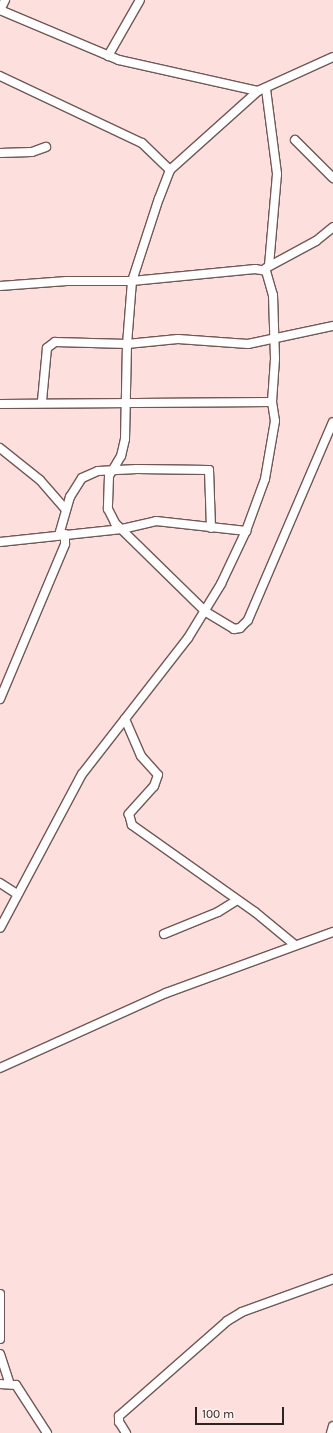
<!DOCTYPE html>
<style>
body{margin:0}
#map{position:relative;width:333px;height:1433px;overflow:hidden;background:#fde0de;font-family:Karla,sans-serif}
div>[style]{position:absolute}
.roads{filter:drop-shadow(1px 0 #705856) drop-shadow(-1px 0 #705856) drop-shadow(0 1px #705856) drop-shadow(0 -1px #705856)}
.minor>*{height:8px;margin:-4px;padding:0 4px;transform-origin:4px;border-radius:4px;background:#fff}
span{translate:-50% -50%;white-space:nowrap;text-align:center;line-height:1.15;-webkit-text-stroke:4px #fef2f1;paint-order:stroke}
.scale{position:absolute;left:195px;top:1407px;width:89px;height:18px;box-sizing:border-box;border:2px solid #2e2323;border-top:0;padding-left:5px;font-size:12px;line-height:14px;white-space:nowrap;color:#2e2323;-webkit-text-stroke:3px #fef2f1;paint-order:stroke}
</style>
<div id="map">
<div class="roads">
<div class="minor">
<i style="left:0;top:10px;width:129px;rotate:22.8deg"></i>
<i style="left:119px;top:60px;width:142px;rotate:12.6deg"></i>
<i style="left:258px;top:91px;width:82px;rotate:-24.4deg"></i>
<i style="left:0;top:10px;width:11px;rotate:-63deg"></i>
<i style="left:108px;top:56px;width:64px;rotate:-60.3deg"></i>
<i style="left:0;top:76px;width:157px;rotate:25.3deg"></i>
<i style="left:142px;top:143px;width:39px;rotate:44deg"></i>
<i style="left:266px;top:89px;width:86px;rotate:82.6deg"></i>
<i style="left:277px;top:174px;width:92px;rotate:95deg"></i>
<i style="left:258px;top:91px;width:118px;rotate:138.1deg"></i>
<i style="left:170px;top:170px;width:30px;rotate:111deg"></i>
<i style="left:159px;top:198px;width:87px;rotate:108deg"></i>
<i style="left:132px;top:281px;width:63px;rotate:94.5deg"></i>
<i style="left:127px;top:344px;width:95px;rotate:91.2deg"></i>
<i style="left:125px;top:439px;width:17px;rotate:103deg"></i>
<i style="left:121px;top:456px;width:23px;rotate:121deg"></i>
<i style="left:109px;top:476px;width:33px;rotate:92deg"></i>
<i style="left:108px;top:509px;width:16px;rotate:63deg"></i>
<i style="left:115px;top:523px;width:127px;rotate:44.4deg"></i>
<i style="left:206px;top:612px;width:33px;rotate:31deg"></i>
<i style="left:234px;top:629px;width:6px;rotate:-9deg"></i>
<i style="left:240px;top:628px;width:11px;rotate:-45deg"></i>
<i style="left:248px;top:620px;width:215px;rotate:-66.8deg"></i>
<i style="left:295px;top:140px;width:54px;rotate:45deg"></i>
<i style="left:0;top:153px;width:32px;rotate:-2deg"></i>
<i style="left:32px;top:152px;width:15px;rotate:-20deg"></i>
<i style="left:266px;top:268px;width:57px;rotate:-28.4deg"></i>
<i style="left:316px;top:241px;width:22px;rotate:-39deg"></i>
<i style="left:0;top:286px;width:67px;rotate:-4.3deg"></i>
<i style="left:67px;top:281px;width:65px"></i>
<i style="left:132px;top:281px;width:124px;rotate:-5.6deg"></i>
<i style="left:255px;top:269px;width:11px;rotate:10deg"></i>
<i style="left:266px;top:271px;width:25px;rotate:74deg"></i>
<i style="left:273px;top:295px;width:64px;rotate:88.2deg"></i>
<i style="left:275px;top:359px;width:43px;rotate:94deg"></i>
<i style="left:272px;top:402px;width:19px;rotate:81deg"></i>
<i style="left:275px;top:421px;width:59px;rotate:99.8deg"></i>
<i style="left:265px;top:479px;width:55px;rotate:110.1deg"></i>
<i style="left:246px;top:531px;width:59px;rotate:115.3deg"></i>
<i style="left:221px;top:584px;width:63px;rotate:121.4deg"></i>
<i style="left:188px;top:638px;width:172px;rotate:127.9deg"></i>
<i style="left:82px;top:774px;width:174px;rotate:118deg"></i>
<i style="left:42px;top:401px;width:53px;rotate:-84.6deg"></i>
<i style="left:47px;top:348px;width:10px;rotate:-37deg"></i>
<i style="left:55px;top:342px;width:72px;rotate:1.6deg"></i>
<i style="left:127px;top:344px;width:51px;rotate:-5.6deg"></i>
<i style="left:178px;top:339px;width:70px;rotate:4.1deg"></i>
<i style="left:248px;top:344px;width:87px;rotate:-12deg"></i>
<i style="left:0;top:404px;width:272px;rotate:-0.4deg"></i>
<i style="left:0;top:448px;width:51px;rotate:38.7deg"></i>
<i style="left:40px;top:480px;width:38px;rotate:49deg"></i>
<i style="left:59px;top:535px;width:40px;rotate:-74deg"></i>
<i style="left:70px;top:497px;width:22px;rotate:-58deg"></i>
<i style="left:82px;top:478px;width:17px;rotate:-24deg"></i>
<i style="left:98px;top:471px;width:39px;rotate:-3deg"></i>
<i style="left:137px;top:469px;width:72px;rotate:0.8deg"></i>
<i style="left:209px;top:470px;width:58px;rotate:88deg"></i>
<i style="left:0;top:542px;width:123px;rotate:-6.1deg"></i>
<i style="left:122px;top:529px;width:35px;rotate:-13deg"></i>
<i style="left:156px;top:521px;width:91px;rotate:6.3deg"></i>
<i style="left:0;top:699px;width:168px;rotate:-67.2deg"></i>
<i style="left:65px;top:544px;width:10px;rotate:-90deg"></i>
<i style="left:125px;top:719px;width:40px;rotate:66.6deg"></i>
<i style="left:141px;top:756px;width:25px;rotate:48deg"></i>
<i style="left:158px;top:775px;width:12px;rotate:110deg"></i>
<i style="left:154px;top:786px;width:38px;rotate:132deg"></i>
<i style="left:129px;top:814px;width:11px;rotate:75deg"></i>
<i style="left:132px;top:825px;width:151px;rotate:35.3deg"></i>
<i style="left:255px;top:912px;width:52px;rotate:39.5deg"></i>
<i style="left:0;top:883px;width:20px;rotate:33deg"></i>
<i style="left:164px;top:934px;width:58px;rotate:-22.2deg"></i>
<i style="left:218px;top:912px;width:22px;rotate:-32deg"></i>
<i style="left:0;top:1068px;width:182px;rotate:-24.3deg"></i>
<i style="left:166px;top:993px;width:178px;rotate:-20.1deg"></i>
<i style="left:0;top:1294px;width:45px;rotate:90deg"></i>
<i style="left:0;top:1354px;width:29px;rotate:72deg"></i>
<i style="left:0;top:1384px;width:16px;rotate:4deg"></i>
<i style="left:16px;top:1385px;width:57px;rotate:57.1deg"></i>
<i style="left:126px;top:1433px;width:13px;rotate:-122deg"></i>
<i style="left:119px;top:1422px;width:6px;rotate:-90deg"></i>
<i style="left:119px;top:1416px;width:144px;rotate:-41.3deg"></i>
<i style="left:227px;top:1321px;width:17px;rotate:-31deg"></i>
<i style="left:242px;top:1312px;width:97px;rotate:-19.9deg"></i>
<i style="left:331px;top:1433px;width:7px;rotate:-74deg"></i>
</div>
</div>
<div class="scale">100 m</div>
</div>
